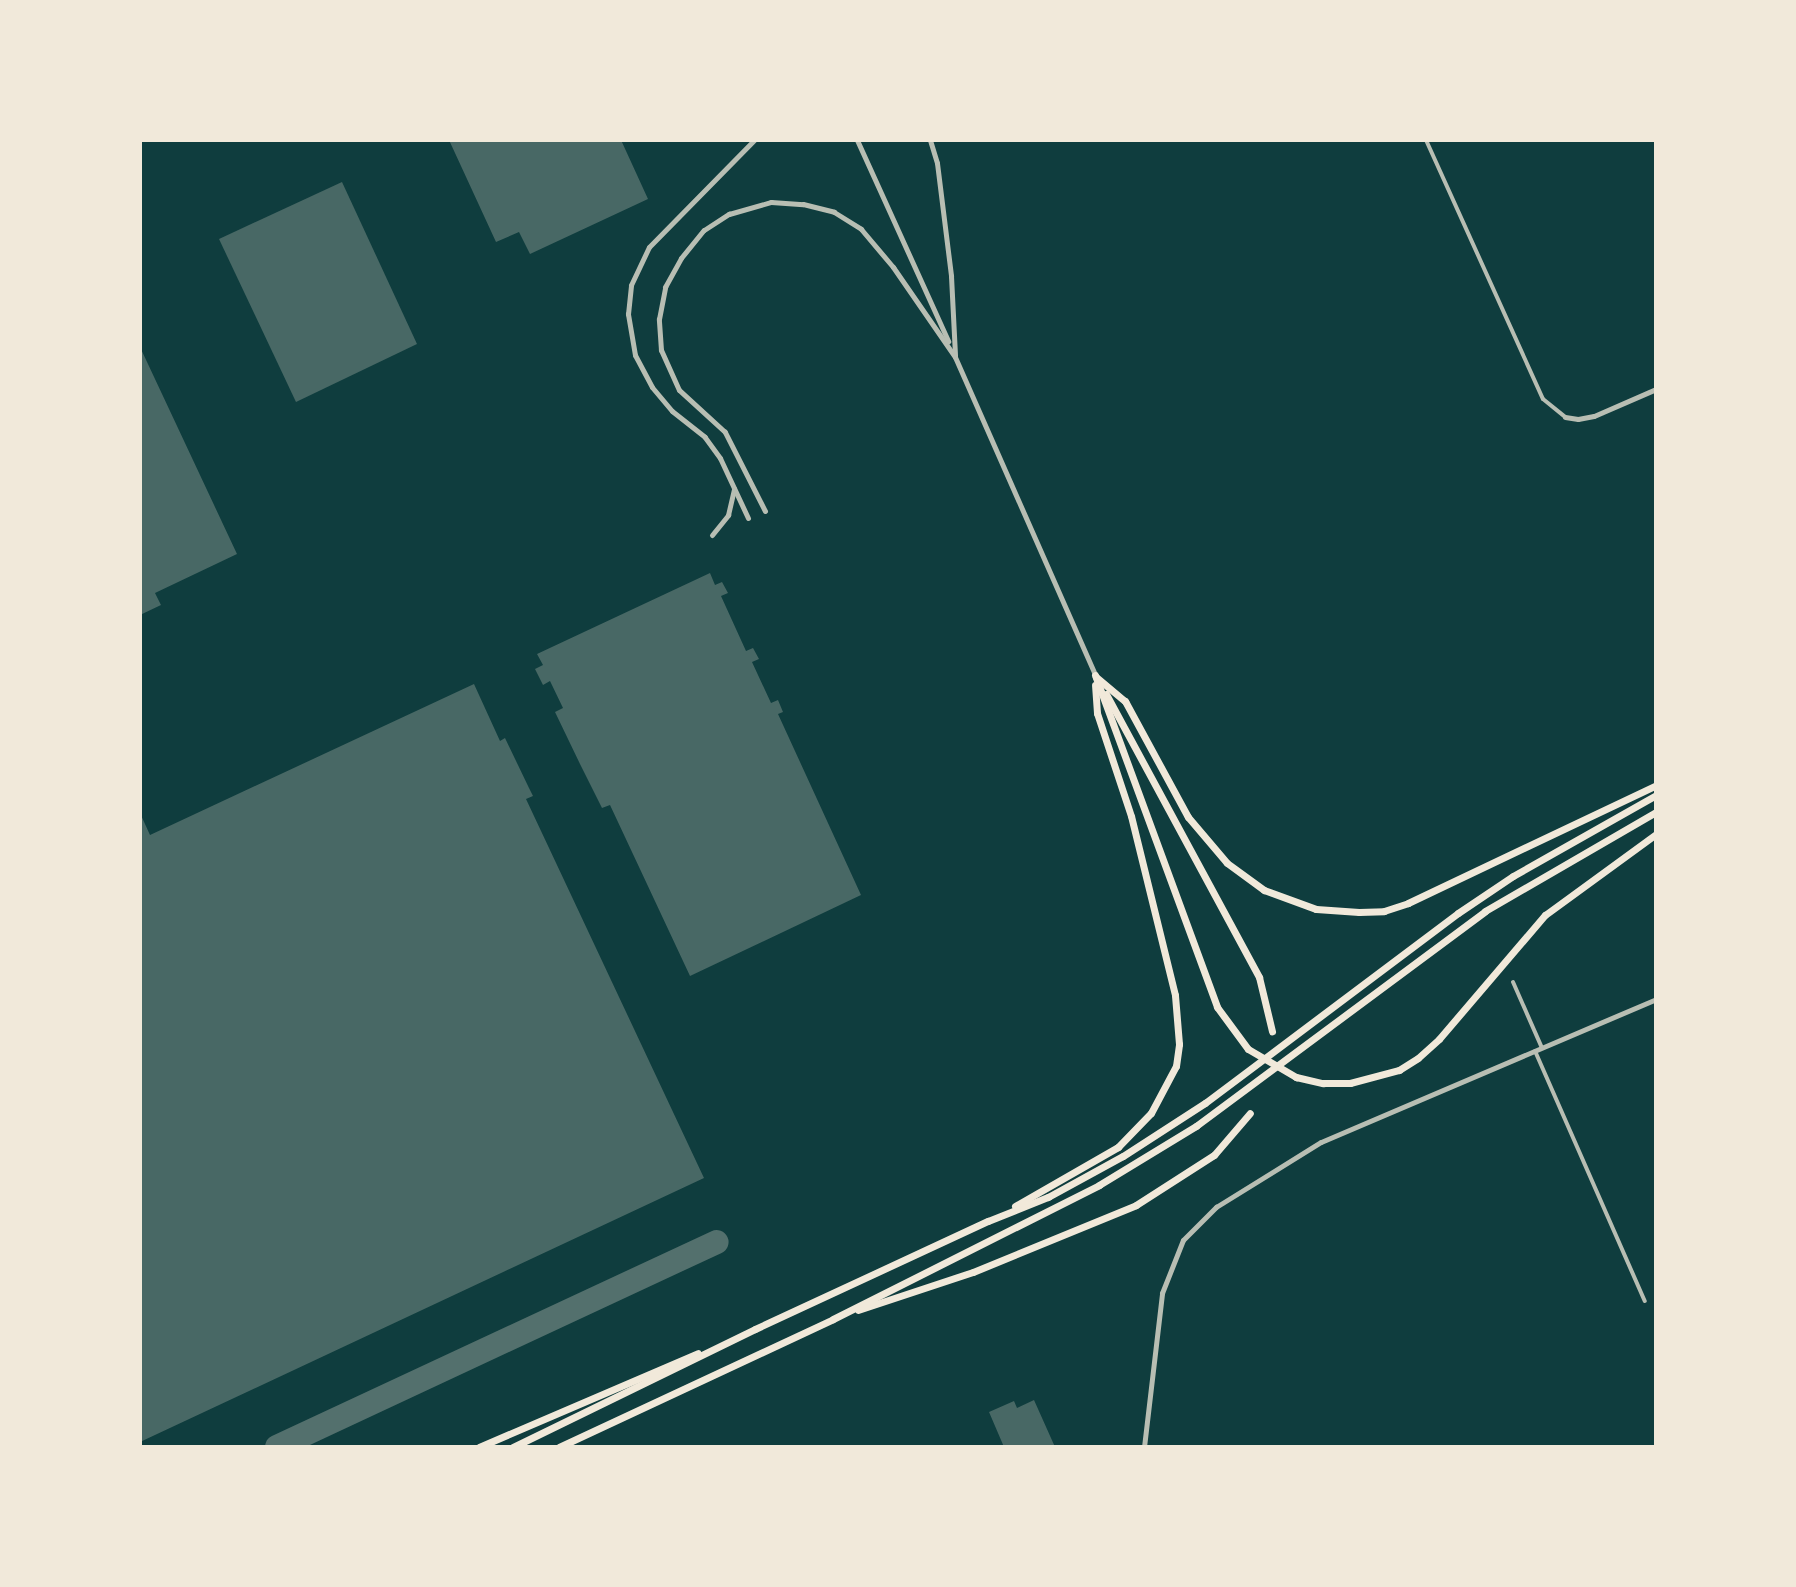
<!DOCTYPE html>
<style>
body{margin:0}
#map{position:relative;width:1796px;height:1587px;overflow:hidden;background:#0f3d3e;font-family:Karla,sans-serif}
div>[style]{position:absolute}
.taxiway>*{height:24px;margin:-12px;padding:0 12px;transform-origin:12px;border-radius:12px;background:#53706d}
.building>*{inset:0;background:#486865}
.minor>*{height:4px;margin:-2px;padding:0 2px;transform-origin:2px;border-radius:2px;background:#b8beb3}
.tertiary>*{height:5px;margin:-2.5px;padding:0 2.5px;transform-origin:2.5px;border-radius:2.5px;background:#b8beb3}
.motorway>*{height:7px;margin:-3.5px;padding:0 3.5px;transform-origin:3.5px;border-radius:3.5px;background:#f1e9da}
span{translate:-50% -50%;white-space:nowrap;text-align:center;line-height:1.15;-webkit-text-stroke:8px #f1e9da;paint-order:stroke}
.frame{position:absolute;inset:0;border:142px solid #f1e9da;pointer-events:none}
</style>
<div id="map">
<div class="taxiway">
<i style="left:277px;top:1447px;width:485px;rotate:-25deg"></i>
</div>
<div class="building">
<i style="clip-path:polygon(449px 140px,621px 140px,648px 199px,530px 254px,519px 232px,496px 242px)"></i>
<i style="clip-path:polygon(342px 182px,417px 344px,296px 402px,219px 239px)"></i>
<i style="clip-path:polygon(140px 347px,237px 554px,155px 593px,161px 605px,140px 615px)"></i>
<i style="clip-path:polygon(710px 573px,715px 585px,722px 582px,728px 593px,721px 596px,746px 651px,753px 648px,759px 659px,752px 662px,771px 703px,778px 700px,783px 712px,778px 714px,861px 895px,690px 976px,610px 805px,602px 808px,580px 764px,555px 712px,563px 708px,550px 681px,543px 685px,535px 669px,543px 665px,537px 654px)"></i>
<i style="clip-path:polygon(474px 684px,500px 741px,505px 738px,529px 788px,533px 796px,526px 799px,704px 1178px,140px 1442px,140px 813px,150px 835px)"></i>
<i style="clip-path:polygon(1034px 1400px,1055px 1447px,1004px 1447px,989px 1412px,1014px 1401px,1017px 1408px)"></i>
</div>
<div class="minor">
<i style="left:1426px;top:140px;width:284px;rotate:65.7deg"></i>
<i style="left:1543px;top:399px;width:28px;rotate:39deg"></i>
<i style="left:1513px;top:982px;width:72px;rotate:66.3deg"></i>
<i style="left:1535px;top:1051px;width:273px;rotate:66.3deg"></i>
</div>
<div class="tertiary">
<i style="left:857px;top:140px;width:221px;rotate:65.6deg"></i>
<i style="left:930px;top:140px;width:24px;rotate:73deg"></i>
<i style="left:937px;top:163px;width:114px;rotate:82.9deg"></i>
<i style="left:951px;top:276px;width:80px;rotate:87.1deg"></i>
<i style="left:955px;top:357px;width:347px;rotate:66.2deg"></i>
<i style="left:1565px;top:417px;width:13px;rotate:9deg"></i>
<i style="left:1578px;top:419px;width:16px;rotate:-11deg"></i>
<i style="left:1594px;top:416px;width:68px;rotate:-23.5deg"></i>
<i style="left:765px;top:511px;width:89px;rotate:-116.9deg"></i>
<i style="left:725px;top:432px;width:62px;rotate:-137.6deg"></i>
<i style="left:679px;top:390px;width:44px;rotate:-114.2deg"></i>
<i style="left:661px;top:350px;width:31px;rotate:-94deg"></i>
<i style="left:659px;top:319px;width:33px;rotate:-79deg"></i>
<i style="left:665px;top:287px;width:33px;rotate:-61deg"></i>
<i style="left:681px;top:258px;width:36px;rotate:-51deg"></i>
<i style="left:704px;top:230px;width:30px;rotate:-33deg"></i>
<i style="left:729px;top:214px;width:44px;rotate:-15.9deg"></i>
<i style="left:771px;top:202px;width:32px;rotate:4deg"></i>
<i style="left:803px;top:204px;width:32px;rotate:14deg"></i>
<i style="left:834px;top:212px;width:32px;rotate:32deg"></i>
<i style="left:861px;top:229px;width:50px;rotate:49.9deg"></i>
<i style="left:893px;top:267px;width:109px;rotate:55.4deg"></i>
<i style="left:748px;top:518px;width:66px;rotate:-115deg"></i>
<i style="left:720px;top:458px;width:26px;rotate:-126deg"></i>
<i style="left:705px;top:437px;width:42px;rotate:-141.8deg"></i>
<i style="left:672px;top:411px;width:31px;rotate:-130deg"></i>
<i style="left:652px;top:387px;width:36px;rotate:-118deg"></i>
<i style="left:635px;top:355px;width:42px;rotate:-99.7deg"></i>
<i style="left:628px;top:314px;width:29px;rotate:-84deg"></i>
<i style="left:631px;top:285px;width:42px;rotate:-64.7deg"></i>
<i style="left:649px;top:247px;width:150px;rotate:-45.5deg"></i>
<i style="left:712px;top:535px;width:26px;rotate:-51deg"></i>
<i style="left:728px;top:515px;width:27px;rotate:-77deg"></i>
<i style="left:1144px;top:1447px;width:155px;rotate:-83.3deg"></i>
<i style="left:1162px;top:1293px;width:57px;rotate:-68.4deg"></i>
<i style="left:1183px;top:1240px;width:47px;rotate:-45deg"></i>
<i style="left:1216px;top:1207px;width:123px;rotate:-31.8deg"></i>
<i style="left:1321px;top:1142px;width:364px;rotate:-23.1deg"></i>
</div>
<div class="motorway">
<i style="left:1095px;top:675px;width:354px;rotate:69.8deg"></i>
<i style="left:1217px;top:1007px;width:52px;rotate:53.6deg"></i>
<i style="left:1248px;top:1049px;width:56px;rotate:30.3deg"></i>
<i style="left:1296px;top:1077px;width:28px;rotate:13deg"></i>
<i style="left:1323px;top:1083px;width:27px"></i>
<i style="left:1350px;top:1083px;width:51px;rotate:-14.9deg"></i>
<i style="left:1399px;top:1070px;width:22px;rotate:-32deg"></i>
<i style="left:1418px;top:1058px;width:28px;rotate:-42deg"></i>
<i style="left:1439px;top:1039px;width:163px;rotate:-49.5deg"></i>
<i style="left:1545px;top:915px;width:137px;rotate:-36.1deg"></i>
<i style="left:1096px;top:677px;width:38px;rotate:40deg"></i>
<i style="left:1125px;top:701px;width:132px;rotate:61.5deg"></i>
<i style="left:1188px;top:817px;width:60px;rotate:49.7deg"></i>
<i style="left:1227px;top:863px;width:46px;rotate:36.1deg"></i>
<i style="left:1264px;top:890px;width:55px;rotate:20.1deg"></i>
<i style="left:1316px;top:909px;width:43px;rotate:4deg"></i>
<i style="left:1359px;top:912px;width:25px;rotate:-2deg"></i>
<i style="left:1384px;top:911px;width:25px;rotate:-18deg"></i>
<i style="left:1408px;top:903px;width:275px;rotate:-25.4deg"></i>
<i style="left:1106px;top:694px;width:322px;rotate:61.6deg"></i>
<i style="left:1259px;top:977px;width:56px;rotate:76.5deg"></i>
<i style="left:1015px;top:1206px;width:119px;rotate:-29.8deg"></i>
<i style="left:1118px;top:1147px;width:47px;rotate:-45.9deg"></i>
<i style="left:1151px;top:1113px;width:53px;rotate:-62deg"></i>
<i style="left:1176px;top:1066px;width:22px;rotate:-82deg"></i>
<i style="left:1179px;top:1044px;width:49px;rotate:-94.7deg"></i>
<i style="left:1175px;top:995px;width:184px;rotate:-103.8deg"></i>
<i style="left:1131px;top:816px;width:108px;rotate:-108.3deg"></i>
<i style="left:1097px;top:713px;width:28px;rotate:-94deg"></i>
<i style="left:858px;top:1310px;width:121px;rotate:-18.3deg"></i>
<i style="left:973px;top:1272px;width:176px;rotate:-22.3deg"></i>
<i style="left:1136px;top:1205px;width:93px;rotate:-32.7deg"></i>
<i style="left:1214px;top:1155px;width:55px;rotate:-49.4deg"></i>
<i style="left:479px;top:1447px;width:238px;rotate:-23.2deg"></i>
<i style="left:513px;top:1447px;width:269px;rotate:-26deg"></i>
<i style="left:755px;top:1329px;width:257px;rotate:-24.9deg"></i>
<i style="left:988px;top:1221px;width:65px;rotate:-21.8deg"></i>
<i style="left:1048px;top:1197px;width:85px;rotate:-28.7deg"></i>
<i style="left:1123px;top:1156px;width:98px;rotate:-32.9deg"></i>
<i style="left:1205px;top:1103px;width:316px;rotate:-36.9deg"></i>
<i style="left:1458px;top:913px;width:66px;rotate:-33.9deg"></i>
<i style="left:1513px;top:876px;width:164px;rotate:-29.5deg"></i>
<i style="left:559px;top:1447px;width:302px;rotate:-25deg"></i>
<i style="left:833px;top:1319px;width:298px;rotate:-26.7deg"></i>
<i style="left:1099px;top:1185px;width:114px;rotate:-31.3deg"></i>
<i style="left:1196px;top:1126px;width:360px;rotate:-36.6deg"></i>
<i style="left:1485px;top:911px;width:198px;rotate:-30.1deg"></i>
</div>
<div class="frame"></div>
</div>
